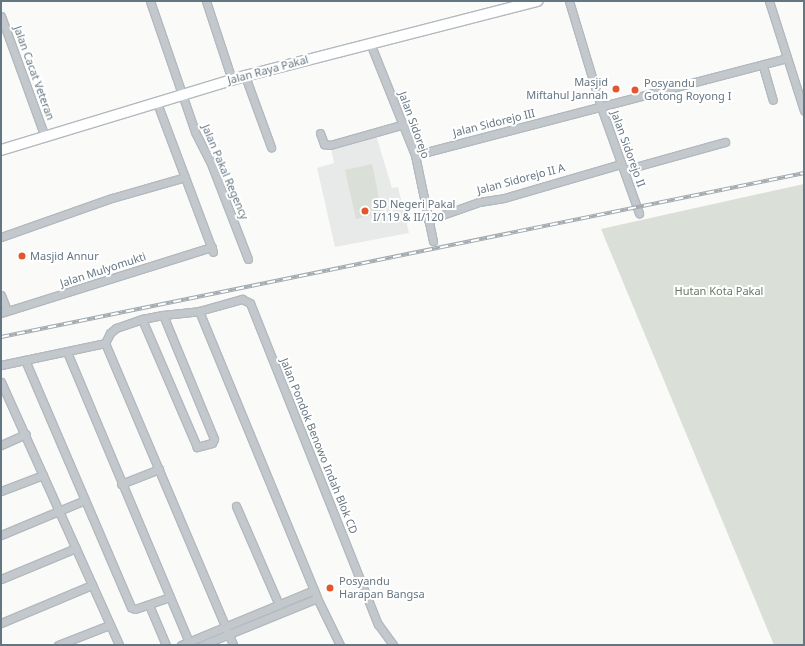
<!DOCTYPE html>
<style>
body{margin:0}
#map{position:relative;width:805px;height:646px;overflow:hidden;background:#fafaf8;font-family:"Noto Sans",sans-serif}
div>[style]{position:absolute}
.built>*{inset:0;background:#e8e9e9}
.green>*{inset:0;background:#dadfd7}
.roads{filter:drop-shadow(1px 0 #b3babf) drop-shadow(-1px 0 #b3babf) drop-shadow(0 1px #b3babf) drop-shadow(0 -1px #b3babf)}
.minor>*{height:7px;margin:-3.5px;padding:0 3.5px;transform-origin:3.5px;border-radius:3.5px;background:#c3c8cc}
.secondary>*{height:10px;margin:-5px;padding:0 5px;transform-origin:5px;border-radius:5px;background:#fff}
.rail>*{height:4px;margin-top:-2px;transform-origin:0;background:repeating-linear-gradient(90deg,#fff 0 8px,#a2aab0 0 16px);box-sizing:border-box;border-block:1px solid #a2aab0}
.dots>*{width:11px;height:11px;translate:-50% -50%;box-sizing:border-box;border:2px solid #fff;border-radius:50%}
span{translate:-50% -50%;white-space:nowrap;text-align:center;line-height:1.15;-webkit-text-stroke:4px #fff;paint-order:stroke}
.street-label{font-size:11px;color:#657683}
.poi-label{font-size:11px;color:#657683}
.right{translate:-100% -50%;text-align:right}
.left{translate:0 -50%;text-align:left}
.park-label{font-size:11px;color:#687a64}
.frame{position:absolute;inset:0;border:2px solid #657683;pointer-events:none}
</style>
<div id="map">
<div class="built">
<i style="clip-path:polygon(376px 135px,392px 188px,398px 187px,409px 233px,335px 247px,317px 168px,334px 163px,331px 148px)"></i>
</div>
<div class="green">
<i style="clip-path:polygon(372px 164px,382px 213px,356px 219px,345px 170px)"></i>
<i style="clip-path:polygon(804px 184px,804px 645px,774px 645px,601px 229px)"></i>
</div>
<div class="roads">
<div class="minor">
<i style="left:150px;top:1px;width:139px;rotate:71deg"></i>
<i style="left:195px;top:132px;width:33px;rotate:63deg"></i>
<i style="left:210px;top:161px;width:105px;rotate:68.8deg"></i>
<i style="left:206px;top:1px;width:83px;rotate:71.8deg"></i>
<i style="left:569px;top:1px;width:111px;rotate:73.2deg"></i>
<i style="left:601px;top:107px;width:113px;rotate:70.3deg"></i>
<i style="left:769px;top:1px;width:115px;rotate:72.3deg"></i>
<i style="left:1px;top:16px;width:129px;rotate:70deg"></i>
<i style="left:370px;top:43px;width:121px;rotate:68.1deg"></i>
<i style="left:415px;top:155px;width:88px;rotate:78.2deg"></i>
<i style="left:763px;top:66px;width:35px;rotate:74deg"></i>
<i style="left:245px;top:76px;width:76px;rotate:69.9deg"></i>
<i style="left:157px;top:103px;width:159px;rotate:69.4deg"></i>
<i style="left:320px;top:133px;width:12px;rotate:70deg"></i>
<i style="left:324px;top:144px;width:6px;rotate:9deg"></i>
<i style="left:330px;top:145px;width:77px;rotate:-15.8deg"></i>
<i style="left:415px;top:155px;width:384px;rotate:-14.6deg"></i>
<i style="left:624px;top:170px;width:105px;rotate:-15.5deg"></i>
<i style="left:428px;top:220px;width:54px;rotate:-19.4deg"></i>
<i style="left:479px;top:202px;width:25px;rotate:-9deg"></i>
<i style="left:504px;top:198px;width:122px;rotate:-16.2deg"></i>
<i style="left:1px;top:237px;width:118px;rotate:-19.4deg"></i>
<i style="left:112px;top:198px;width:76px;rotate:-16deg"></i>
<i style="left:1px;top:295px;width:17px;rotate:69deg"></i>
<i style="left:199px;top:311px;width:45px;rotate:-15.6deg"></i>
<i style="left:242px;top:299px;width:9px;rotate:27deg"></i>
<i style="left:250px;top:303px;width:346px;rotate:68.3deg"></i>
<i style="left:378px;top:624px;width:26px;rotate:54deg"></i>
<i style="left:1px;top:313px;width:221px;rotate:-17.4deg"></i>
<i style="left:163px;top:315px;width:36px;rotate:-6deg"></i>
<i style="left:199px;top:311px;width:310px;rotate:67.6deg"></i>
<i style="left:317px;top:598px;width:52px;rotate:63.9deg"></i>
<i style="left:105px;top:343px;width:11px;rotate:-63deg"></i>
<i style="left:110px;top:333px;width:8px;rotate:-40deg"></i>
<i style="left:116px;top:328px;width:28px;rotate:-19deg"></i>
<i style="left:142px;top:319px;width:21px;rotate:-11deg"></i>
<i style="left:163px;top:315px;width:134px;rotate:67.6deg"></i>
<i style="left:214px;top:439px;width:4px;rotate:117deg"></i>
<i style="left:212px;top:443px;width:16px;rotate:165deg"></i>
<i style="left:197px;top:447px;width:139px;rotate:-113.3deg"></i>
<i style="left:105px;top:343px;width:328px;rotate:67deg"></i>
<i style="left:67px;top:352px;width:318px;rotate:67.2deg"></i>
<i style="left:25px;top:360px;width:269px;rotate:66.8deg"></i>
<i style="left:131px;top:607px;width:4px;rotate:27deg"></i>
<i style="left:135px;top:609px;width:36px;rotate:-19deg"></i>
<i style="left:1px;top:365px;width:106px;rotate:-11.9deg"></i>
<i style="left:1px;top:382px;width:288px;rotate:65.8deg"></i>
<i style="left:1px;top:445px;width:27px;rotate:-24deg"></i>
<i style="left:121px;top:484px;width:41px;rotate:-21.5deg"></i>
<i style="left:1px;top:491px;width:45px;rotate:-20.9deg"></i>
<i style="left:236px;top:506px;width:108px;rotate:66.5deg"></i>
<i style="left:1px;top:535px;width:91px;rotate:-22.6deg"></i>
<i style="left:1px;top:579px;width:81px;rotate:-22.5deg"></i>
<i style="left:149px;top:605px;width:43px;rotate:67deg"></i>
<i style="left:1px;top:623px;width:99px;rotate:-22.7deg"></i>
<i style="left:58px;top:645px;width:55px;rotate:-21.4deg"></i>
<i style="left:181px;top:645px;width:144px;rotate:-22.5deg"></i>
<i style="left:202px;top:645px;width:124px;rotate:-22.2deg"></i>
</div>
<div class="secondary">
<i style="left:1px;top:150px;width:255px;rotate:-16.9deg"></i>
<i style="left:245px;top:76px;width:302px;rotate:-14.4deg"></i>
</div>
</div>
<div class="rail">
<i style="left:1px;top:337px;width:820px;rotate:-11.54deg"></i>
</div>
<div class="dots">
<i style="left:616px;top:89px;background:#e4572e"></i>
<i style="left:635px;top:90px;background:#e4572e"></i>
<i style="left:365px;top:211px;background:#e4572e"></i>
<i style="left:22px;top:256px;background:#e4572e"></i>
<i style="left:330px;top:588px;background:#e4572e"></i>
</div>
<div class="street-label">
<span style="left:268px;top:70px;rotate:-15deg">Jalan Raya Pakal</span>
<span style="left:34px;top:73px;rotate:70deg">Jalan Cacat Veteran</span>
<span style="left:494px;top:123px;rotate:-14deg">Jalan Sidorejo III</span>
<span style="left:414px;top:125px;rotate:70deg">Jalan Sidorejo</span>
<span style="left:628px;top:149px;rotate:70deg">Jalan Sidorejo II</span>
<span style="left:225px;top:172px;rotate:67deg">Jalan Pakal Regency</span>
<span style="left:521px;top:179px;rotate:-15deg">Jalan Sidorejo II A</span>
<span style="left:103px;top:270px;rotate:-18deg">Jalan Mulyomukti</span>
<span style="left:319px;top:446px;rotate:68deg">Jalan Pondok Benowo Indah Blok CD</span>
</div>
<div class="poi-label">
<span class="right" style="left:608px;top:89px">Masjid<br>Miftahul Jannah</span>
<span class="left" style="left:644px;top:90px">Posyandu<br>Gotong Royong I</span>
<span class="left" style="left:373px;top:211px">SD Negeri Pakal<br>I/119 &amp; II/120</span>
<span class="left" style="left:30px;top:256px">Masjid Annur</span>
<span class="left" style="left:339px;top:588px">Posyandu<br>Harapan Bangsa</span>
</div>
<div class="park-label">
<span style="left:719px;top:291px">Hutan Kota Pakal</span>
</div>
<div class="frame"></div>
</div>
